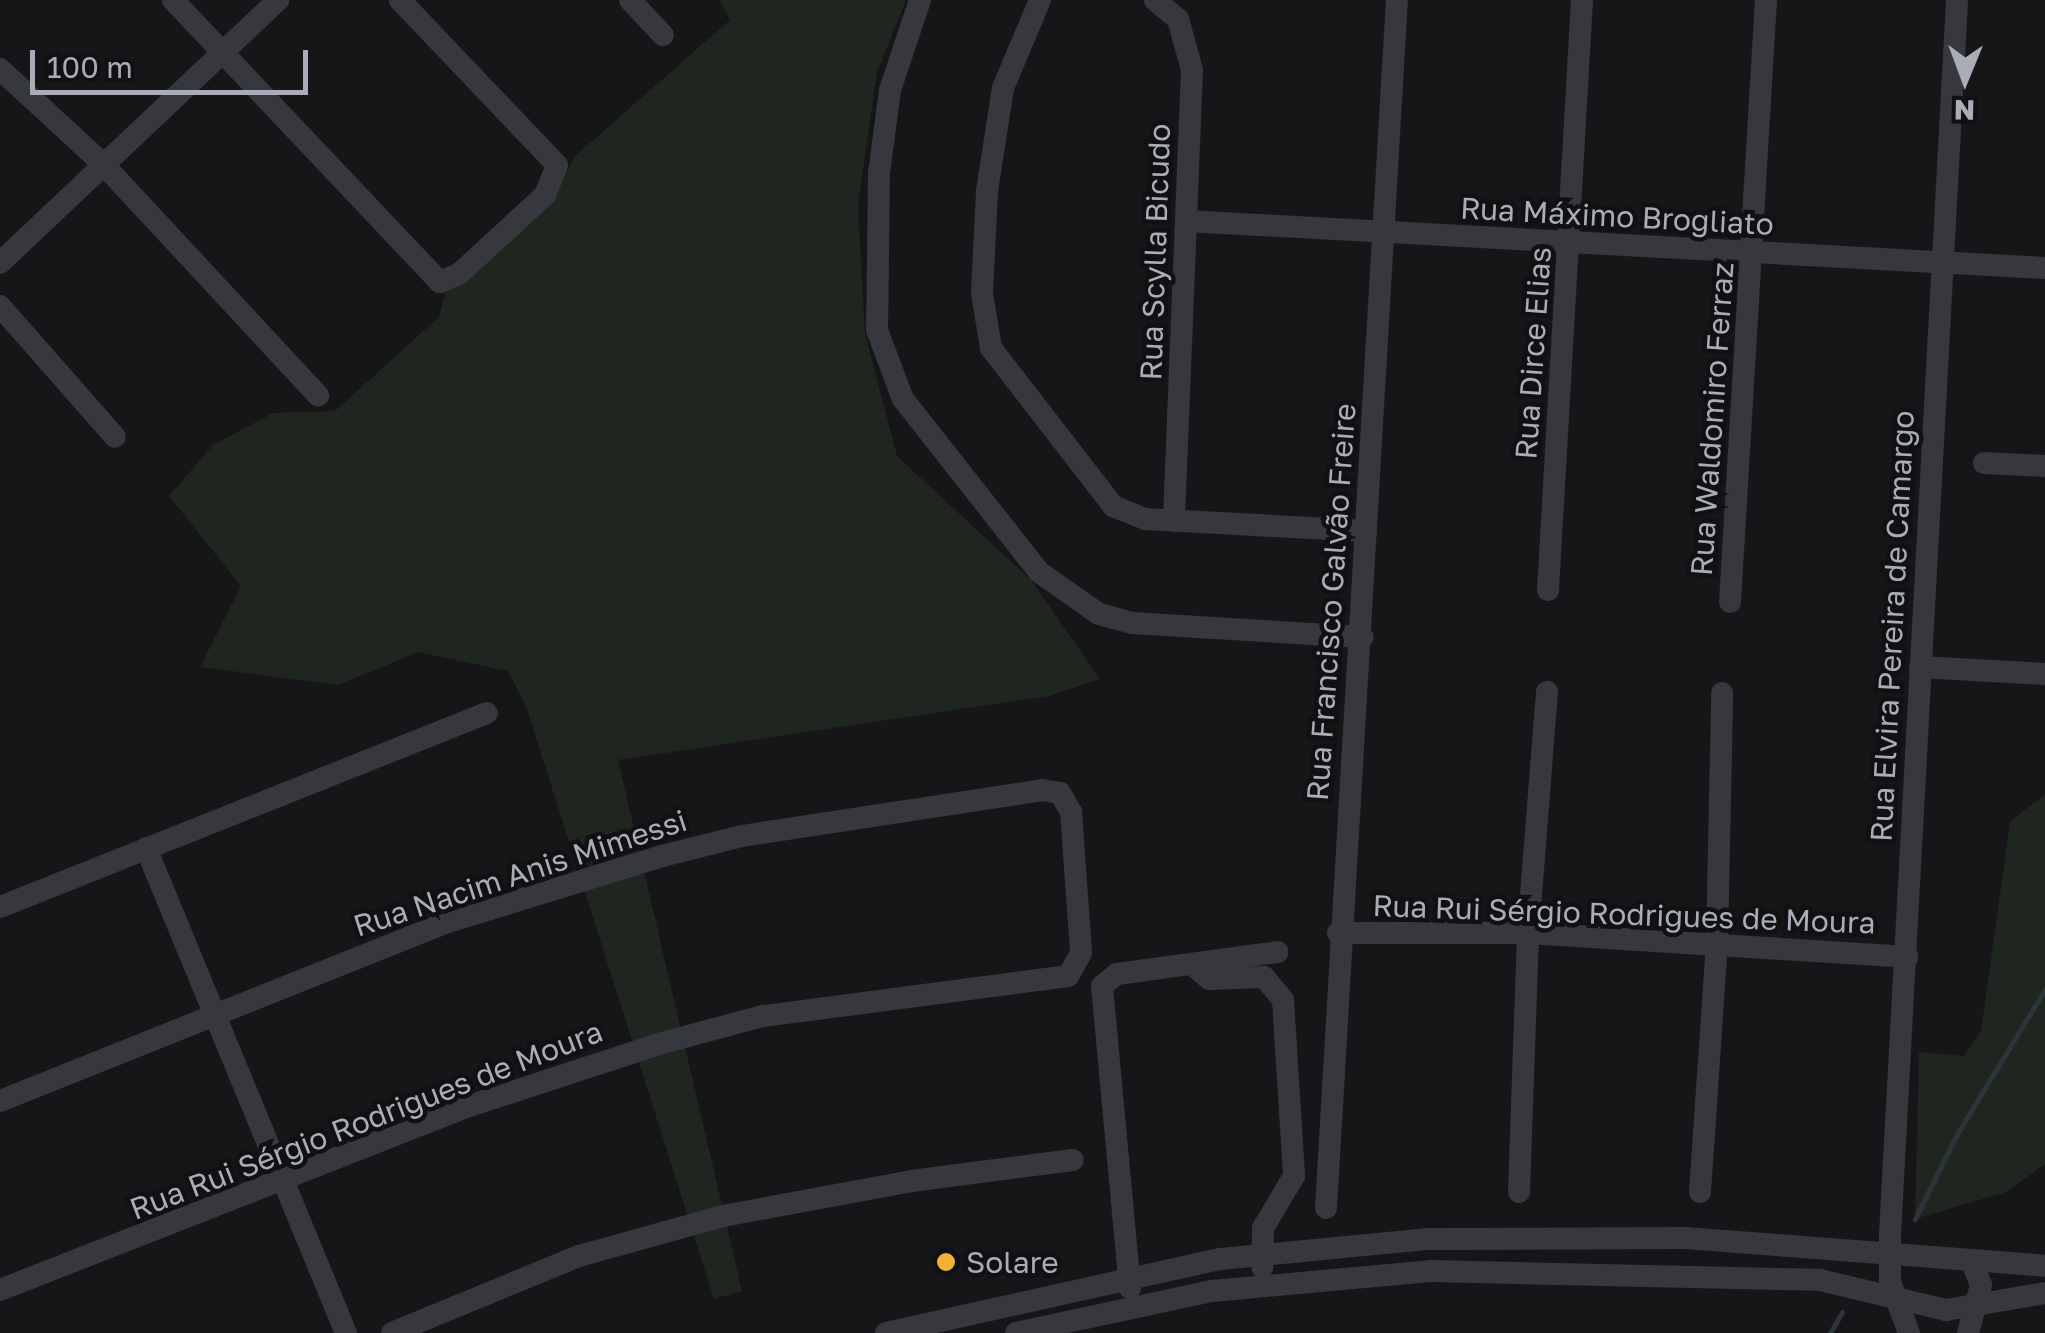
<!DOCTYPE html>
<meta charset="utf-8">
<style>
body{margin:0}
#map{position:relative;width:2045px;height:1333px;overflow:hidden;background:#161618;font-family:"Golos Text",sans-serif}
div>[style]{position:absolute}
.green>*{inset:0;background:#1e261f}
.stream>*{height:5px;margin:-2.5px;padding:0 2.5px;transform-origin:2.5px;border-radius:2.5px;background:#2c353c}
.minor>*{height:22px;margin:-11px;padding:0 11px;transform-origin:11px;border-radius:11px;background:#37383d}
.dots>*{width:28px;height:28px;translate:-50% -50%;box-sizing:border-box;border:5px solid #111113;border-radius:50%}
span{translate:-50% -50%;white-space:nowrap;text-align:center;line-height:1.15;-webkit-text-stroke:9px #111113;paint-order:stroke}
.street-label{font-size:30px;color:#a8adb8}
.poi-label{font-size:30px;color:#a8adb8}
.left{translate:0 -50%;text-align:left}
.north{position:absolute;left:1915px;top:30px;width:100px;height:100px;-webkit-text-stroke:8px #111113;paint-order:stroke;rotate:181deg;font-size:28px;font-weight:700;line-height:40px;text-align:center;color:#a8adb8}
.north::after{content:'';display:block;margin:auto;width:35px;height:45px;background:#a8adb8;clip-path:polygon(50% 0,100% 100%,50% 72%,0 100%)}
.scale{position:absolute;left:30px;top:50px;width:278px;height:45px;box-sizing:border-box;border:5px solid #a8adb8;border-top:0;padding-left:12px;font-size:30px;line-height:35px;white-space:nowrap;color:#a8adb8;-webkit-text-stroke:8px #111113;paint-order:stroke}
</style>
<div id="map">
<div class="green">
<i style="clip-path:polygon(719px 0,906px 0,877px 72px,858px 205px,865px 334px,897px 456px,1031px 580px,1100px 679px,1049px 696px,618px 760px,742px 1291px,714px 1299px,526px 706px,508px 671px,418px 652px,338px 685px,200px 667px,241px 586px,169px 496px,213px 445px,273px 413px,335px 411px,439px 317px,446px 290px,560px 185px,575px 156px,730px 20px)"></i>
<i style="clip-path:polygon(2045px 794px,2045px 1164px,2006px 1192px,1915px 1219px,1919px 1052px,1964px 1056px,1981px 1031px,2010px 822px)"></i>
</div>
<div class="stream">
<i style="left:1915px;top:1219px;width:95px;rotate:-63.7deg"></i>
<i style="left:1957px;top:1134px;width:170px;rotate:-58.7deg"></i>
<i style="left:1830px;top:1333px;width:24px;rotate:-60deg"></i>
</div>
<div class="minor">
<i style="left:173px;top:0;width:388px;rotate:46.6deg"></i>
<i style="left:440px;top:282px;width:21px;rotate:-23deg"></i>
<i style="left:459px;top:274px;width:117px;rotate:-42.6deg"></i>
<i style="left:545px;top:195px;width:32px;rotate:-68deg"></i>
<i style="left:557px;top:165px;width:228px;rotate:-133.6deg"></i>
<i style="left:630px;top:0;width:48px;rotate:46.7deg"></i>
<i style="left:920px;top:0;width:95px;rotate:108.4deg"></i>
<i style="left:890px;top:90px;width:84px;rotate:97.5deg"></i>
<i style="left:879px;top:173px;width:157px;rotate:90.7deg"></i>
<i style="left:877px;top:330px;width:74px;rotate:69.4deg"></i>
<i style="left:903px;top:399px;width:220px;rotate:51.8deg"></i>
<i style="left:1039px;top:572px;width:73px;rotate:35deg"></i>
<i style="left:1099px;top:614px;width:34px;rotate:15deg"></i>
<i style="left:1132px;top:623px;width:231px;rotate:3.5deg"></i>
<i style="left:1040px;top:0;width:95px;rotate:112.8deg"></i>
<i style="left:1003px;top:88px;width:104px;rotate:98.8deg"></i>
<i style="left:987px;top:191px;width:102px;rotate:92.8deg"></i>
<i style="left:982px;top:293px;width:56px;rotate:80.7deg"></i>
<i style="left:991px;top:348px;width:200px;rotate:52.3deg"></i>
<i style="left:1113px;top:506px;width:35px;rotate:22deg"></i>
<i style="left:1145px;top:519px;width:221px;rotate:3.1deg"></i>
<i style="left:1155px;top:0;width:30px;rotate:40deg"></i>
<i style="left:1178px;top:19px;width:53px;rotate:74.6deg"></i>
<i style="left:1192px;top:70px;width:451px;rotate:92.3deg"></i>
<i style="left:0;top:69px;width:140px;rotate:42.7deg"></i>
<i style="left:103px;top:164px;width:316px;rotate:47.1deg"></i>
<i style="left:1186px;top:221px;width:860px;rotate:3.13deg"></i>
<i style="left:0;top:263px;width:383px;rotate:-43.4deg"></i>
<i style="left:0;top:306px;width:174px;rotate:48.7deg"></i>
<i style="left:1984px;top:463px;width:61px;rotate:2.8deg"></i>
<i style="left:1548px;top:590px;width:591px;rotate:-86.7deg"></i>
<i style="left:1730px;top:602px;width:603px;rotate:-86.58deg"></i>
<i style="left:1920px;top:667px;width:125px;rotate:3.2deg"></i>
<i style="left:146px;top:848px;width:525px;rotate:67.59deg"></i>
<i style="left:0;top:907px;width:524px;rotate:-21.72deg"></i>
<i style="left:1338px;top:933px;width:190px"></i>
<i style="left:1528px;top:933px;width:380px;rotate:3.6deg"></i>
<i style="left:1193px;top:965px;width:21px;rotate:41deg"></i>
<i style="left:1209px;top:979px;width:55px;rotate:-2.1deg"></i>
<i style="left:1264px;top:977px;width:30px;rotate:50deg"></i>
<i style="left:1283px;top:1000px;width:176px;rotate:86.4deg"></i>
<i style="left:1294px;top:1176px;width:61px;rotate:120.8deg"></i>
<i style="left:1263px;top:1228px;width:39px;rotate:91deg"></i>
<i style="left:0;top:1101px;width:482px;rotate:-21.8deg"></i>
<i style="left:448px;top:922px;width:224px;rotate:-17.1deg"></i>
<i style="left:662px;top:856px;width:82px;rotate:-14deg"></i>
<i style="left:742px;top:836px;width:304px;rotate:-8.7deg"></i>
<i style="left:1042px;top:790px;width:18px;rotate:9deg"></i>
<i style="left:1060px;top:793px;width:22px;rotate:60deg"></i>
<i style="left:1071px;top:812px;width:141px;rotate:85.9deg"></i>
<i style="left:1081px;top:953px;width:26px;rotate:119deg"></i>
<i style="left:1068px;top:976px;width:308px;rotate:172.5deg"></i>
<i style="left:763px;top:1016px;width:105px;rotate:165deg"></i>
<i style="left:662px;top:1043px;width:203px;rotate:161.9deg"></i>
<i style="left:469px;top:1106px;width:504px;rotate:158.58deg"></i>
<i style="left:1519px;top:1192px;width:259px;rotate:-88deg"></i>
<i style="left:1528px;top:933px;width:242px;rotate:-85.5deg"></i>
<i style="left:1700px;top:1192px;width:251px;rotate:-86.1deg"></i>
<i style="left:1717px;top:942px;width:249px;rotate:-88.8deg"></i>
<i style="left:1326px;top:1208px;width:1210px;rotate:-86.64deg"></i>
<i style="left:1130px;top:1288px;width:303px;rotate:-95.3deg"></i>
<i style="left:1102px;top:986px;width:19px;rotate:-39deg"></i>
<i style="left:1117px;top:974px;width:162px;rotate:-7.8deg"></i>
<i style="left:392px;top:1333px;width:202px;rotate:-22.4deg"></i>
<i style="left:579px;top:1256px;width:149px;rotate:-15.5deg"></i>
<i style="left:723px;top:1216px;width:191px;rotate:-10.5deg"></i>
<i style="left:911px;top:1181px;width:163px;rotate:-7.4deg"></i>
<i style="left:886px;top:1333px;width:342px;rotate:-12.5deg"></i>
<i style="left:1220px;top:1259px;width:210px;rotate:-5.5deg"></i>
<i style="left:1429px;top:1239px;width:256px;rotate:-0.2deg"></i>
<i style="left:1685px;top:1238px;width:361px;rotate:4.4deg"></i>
<i style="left:1016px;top:1333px;width:200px;rotate:-12.1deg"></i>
<i style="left:1212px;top:1291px;width:219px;rotate:-5.2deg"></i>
<i style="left:1430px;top:1271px;width:390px;rotate:1.3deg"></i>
<i style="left:1820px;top:1280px;width:130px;rotate:13.4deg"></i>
<i style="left:1946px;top:1310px;width:100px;rotate:-9.7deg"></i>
<i style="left:1909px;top:1333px;width:54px;rotate:-110.4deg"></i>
<i style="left:1890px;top:1282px;width:48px;rotate:-90deg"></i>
<i style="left:1890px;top:1234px;width:1236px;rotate:-86.89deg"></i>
<i style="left:1968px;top:1333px;width:50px;rotate:-74.8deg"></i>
<i style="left:1981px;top:1285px;width:27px;rotate:-112deg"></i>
</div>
<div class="dots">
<i style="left:946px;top:1262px;background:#f2b134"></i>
</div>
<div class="street-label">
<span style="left:1617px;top:216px;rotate:3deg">Rua Máximo Brogliato</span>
<span style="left:1155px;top:252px;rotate:-88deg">Rua Scylla Bicudo</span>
<span style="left:1533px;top:353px;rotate:-86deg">Rua Dirce Elias</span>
<span style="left:1712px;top:419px;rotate:-86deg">Rua Waldomiro Ferraz</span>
<span style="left:1331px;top:602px;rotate:-86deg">Rua Francisco Galvão Freire</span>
<span style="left:1892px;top:626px;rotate:-87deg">Rua Elvira Pereira de Camargo</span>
<span style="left:520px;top:873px;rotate:-18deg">Rua Nacim Anis Mimessi</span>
<span style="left:1624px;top:914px;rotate:2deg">Rua Rui Sérgio Rodrigues de Moura</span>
<span style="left:366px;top:1120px;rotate:-21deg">Rua Rui Sérgio Rodrigues de Moura</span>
</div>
<div class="poi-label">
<span class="left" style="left:966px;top:1262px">Solare</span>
</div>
<div class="north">N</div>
<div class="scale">100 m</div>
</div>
